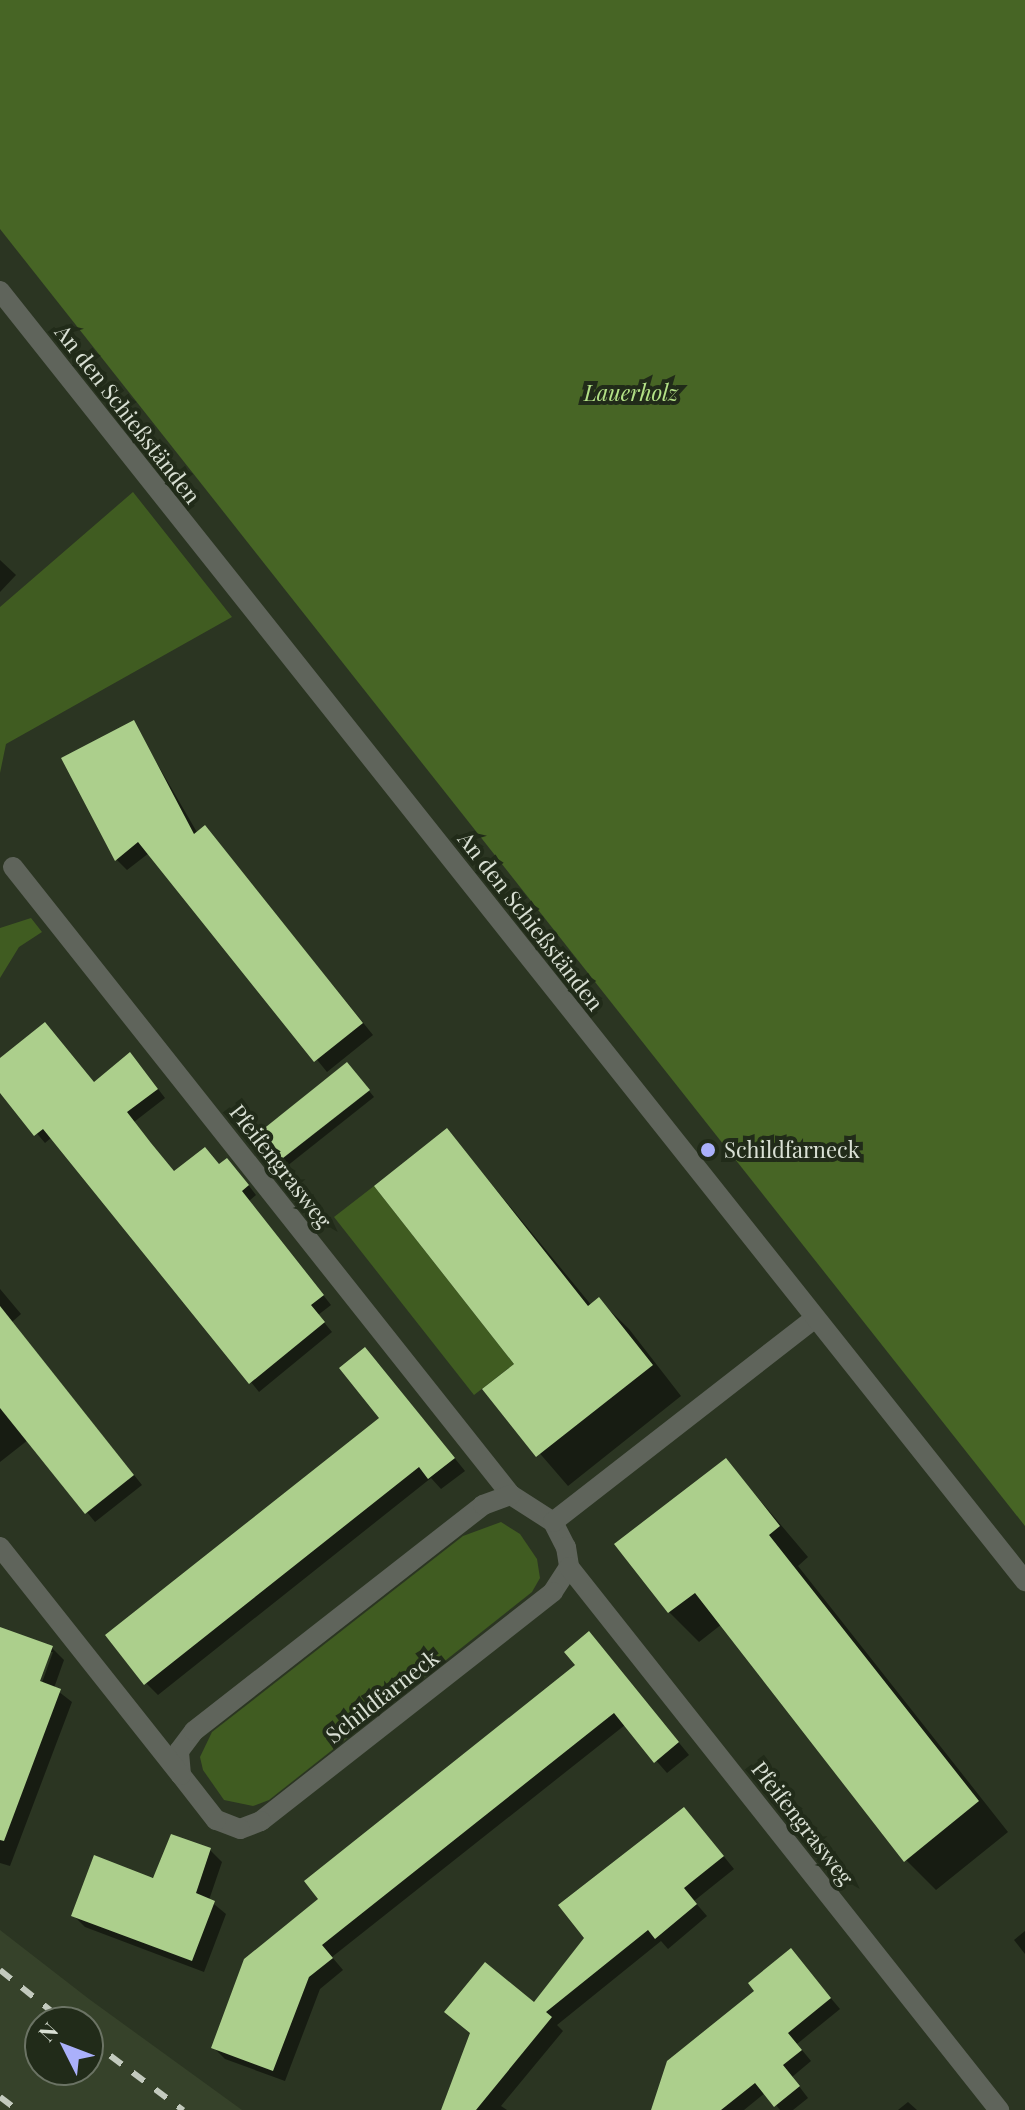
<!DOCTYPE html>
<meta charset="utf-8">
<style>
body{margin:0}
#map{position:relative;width:1025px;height:2110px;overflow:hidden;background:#2b3522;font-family:"Playfair Display",serif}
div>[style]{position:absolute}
.built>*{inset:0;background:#36422a}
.green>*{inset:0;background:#405c21}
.forest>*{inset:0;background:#476525}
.shadow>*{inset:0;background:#0007}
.building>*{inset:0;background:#accf8c}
.minor>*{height:20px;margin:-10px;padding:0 10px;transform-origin:10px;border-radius:10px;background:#5f645b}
.tertiary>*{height:20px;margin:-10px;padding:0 10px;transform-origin:10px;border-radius:10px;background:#5f645b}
.rail>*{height:6px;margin-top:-3px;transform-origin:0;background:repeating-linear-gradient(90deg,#c3cabe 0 14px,transparent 0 28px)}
.dots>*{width:22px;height:22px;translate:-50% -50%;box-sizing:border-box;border:4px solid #212b19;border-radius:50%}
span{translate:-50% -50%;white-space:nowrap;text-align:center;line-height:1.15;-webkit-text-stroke:8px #212b19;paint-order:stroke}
.park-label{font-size:22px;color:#b4e287;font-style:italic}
.street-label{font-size:22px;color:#d9e0d4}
.poi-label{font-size:22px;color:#d9e0d4}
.left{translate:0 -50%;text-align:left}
.north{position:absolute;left:24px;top:2006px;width:80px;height:80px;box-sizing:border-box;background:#212b19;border:2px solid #6b7364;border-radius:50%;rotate:312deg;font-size:22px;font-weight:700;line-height:32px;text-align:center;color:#d9e0d4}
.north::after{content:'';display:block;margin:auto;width:28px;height:36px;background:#aab0fb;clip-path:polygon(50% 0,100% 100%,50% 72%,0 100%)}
</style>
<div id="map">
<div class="built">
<i style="clip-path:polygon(evenodd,0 1930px,89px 1999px,242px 2110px,0 2110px,0 1930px,40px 2022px,88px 2022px,88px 2070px,40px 2070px,40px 2022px)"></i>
</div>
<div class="green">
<i style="clip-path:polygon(133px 492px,232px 617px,6px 744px,0 773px,0 607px)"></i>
<i style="clip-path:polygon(31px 918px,42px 932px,19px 947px,0 978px,0 928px)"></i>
<i style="clip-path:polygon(374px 1186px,514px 1364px,474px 1395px,334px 1217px)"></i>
<i style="clip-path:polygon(501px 1522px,520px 1534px,537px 1559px,540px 1578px,532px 1592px,269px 1800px,253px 1806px,224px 1800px,203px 1770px,200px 1757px,212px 1732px,463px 1536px)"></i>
</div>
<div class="forest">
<i style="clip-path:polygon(0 0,1025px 0,1025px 1526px,0 229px)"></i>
</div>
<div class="shadow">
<i style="clip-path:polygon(0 560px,16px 575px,0 592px)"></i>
<i style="clip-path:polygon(133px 722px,198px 834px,215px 839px,373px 1035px,327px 1072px,149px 853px,127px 870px,117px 860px,64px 759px)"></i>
<i style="clip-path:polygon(0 1061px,95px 1084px,139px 1064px,165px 1098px,134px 1122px,174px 1172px,220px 1166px,236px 1169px,256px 1195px,249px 1201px,331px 1305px,318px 1315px,332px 1332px,259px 1392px,52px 1137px,45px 1143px,0 1090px)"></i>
<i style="clip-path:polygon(353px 1071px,374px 1097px,277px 1174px,250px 1142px)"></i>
<i style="clip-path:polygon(447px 1130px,592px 1306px,599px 1300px,629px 1329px,681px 1396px,568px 1486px,485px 1390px,517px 1364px)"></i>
<i style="clip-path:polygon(0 1289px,21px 1314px,12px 1322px,142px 1485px,95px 1522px,28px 1440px,0 1462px)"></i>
<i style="clip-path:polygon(377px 1362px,465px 1471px,441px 1489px,431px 1478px,158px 1695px,146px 1683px,382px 1418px)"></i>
<i style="clip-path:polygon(726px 1460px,808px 1557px,798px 1566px,1008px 1832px,936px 1890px,906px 1860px,722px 1624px,699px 1642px,669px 1612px)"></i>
<i style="clip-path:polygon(589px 1633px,689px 1755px,667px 1773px,625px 1725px,332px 1957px,343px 1970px,320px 1989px,285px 2081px,225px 2059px,213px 2047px,321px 1899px,578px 1665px)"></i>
<i style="clip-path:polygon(evenodd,0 1642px,52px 1648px,64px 1660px,54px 1688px,72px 1702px,10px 1866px,0 1863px,0 1642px,49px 1652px,53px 1652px,39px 1691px,35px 1690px,49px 1652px)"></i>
<i style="clip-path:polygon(696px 1822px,734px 1869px,694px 1901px,707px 1916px,668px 1949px,661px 1941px,557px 2025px,563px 2031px,501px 2106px,507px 2110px,443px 2110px)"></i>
<i style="clip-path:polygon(210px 1850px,222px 1862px,209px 1900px,226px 1914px,204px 1972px,85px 1927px,73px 1915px)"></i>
<i style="clip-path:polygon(1025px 1931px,1025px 1954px,1014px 1940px)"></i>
<i style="clip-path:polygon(791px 1951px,840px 2009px,797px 2044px,811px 2061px,792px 2077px,808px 2098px,793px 2110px,780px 2110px,766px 2092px,744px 2110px,659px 2110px)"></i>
<i style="clip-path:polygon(908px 2102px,917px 2110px,898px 2110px)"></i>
</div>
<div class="building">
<i style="clip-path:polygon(134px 720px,194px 834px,205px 825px,363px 1023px,314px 1062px,138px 842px,115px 861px,61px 758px)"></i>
<i style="clip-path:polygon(45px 1022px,94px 1082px,130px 1052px,158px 1089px,127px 1112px,151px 1143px,174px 1171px,205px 1147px,219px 1164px,227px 1158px,249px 1185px,242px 1191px,324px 1295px,311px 1305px,325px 1322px,249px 1384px,43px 1129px,34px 1136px,0 1093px,0 1058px)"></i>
<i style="clip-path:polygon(347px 1062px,370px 1090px,269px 1169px,247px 1142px)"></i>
<i style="clip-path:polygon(447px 1128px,588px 1306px,599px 1297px,653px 1365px,536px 1457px,482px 1389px,514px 1364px,374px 1186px)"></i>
<i style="clip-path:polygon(0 1306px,134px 1475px,85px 1514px,0 1408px)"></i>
<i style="clip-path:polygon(365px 1347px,455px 1458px,428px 1479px,419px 1467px,144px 1685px,105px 1635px,379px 1418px,339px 1368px)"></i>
<i style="clip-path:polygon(726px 1458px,780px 1526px,769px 1535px,979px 1801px,904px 1862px,695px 1593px,668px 1613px,614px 1544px)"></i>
<i style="clip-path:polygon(0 1627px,53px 1646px,40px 1681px,61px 1689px,4px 1841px,0 1840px)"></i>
<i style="clip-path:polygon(589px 1631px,679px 1742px,654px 1763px,614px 1713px,322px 1945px,333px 1958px,309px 1977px,273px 2071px,211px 2048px,244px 1959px,318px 1899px,304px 1881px,575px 1665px,564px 1652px)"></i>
<i style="clip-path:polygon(684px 1807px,724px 1856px,684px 1888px,697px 1904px,655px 1939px,648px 1930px,546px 2012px,552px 2017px,476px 2110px,441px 2110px,470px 2033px,444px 2012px,485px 1962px,534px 2002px,584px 1938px,558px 1905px)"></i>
<i style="clip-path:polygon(171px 1834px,211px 1848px,196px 1893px,215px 1901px,192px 1961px,71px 1916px,94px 1855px,153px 1878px)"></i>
<i style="clip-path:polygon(791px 1948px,831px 1998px,788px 2033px,802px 2050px,783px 2065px,800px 2086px,774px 2107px,755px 2083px,721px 2110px,651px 2110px,667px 2061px,754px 1991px,748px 1983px)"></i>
</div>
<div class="minor">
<i style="left:13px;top:867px;width:801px;rotate:51.59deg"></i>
<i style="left:511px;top:1495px;width:50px;rotate:32.7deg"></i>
<i style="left:553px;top:1522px;width:28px;rotate:63deg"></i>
<i style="left:566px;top:1547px;width:20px;rotate:81deg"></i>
<i style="left:569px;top:1567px;width:30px;rotate:123deg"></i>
<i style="left:553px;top:1592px;width:371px;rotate:141.9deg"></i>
<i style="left:261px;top:1821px;width:22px;rotate:159deg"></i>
<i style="left:240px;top:1829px;width:26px;rotate:-159deg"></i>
<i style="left:216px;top:1820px;width:57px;rotate:-127.9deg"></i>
<i style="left:181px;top:1775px;width:24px;rotate:-95deg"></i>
<i style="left:179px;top:1751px;width:25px;rotate:-53deg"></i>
<i style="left:194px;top:1731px;width:367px;rotate:-38deg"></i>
<i style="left:483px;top:1505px;width:30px;rotate:-20deg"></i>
<i style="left:553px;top:1522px;width:332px;rotate:-37.9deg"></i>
<i style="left:0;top:1547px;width:291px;rotate:51.6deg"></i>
<i style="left:569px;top:1567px;width:693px;rotate:51.62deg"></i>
</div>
<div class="tertiary">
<i style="left:0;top:291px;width:1648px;rotate:51.53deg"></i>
</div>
<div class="rail">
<i style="left:0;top:1970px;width:83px;rotate:38.7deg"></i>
<i style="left:88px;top:2039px;width:119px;rotate:36.8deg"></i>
<i style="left:0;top:2097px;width:21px;rotate:37deg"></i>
</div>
<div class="dots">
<i style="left:708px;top:1150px;background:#aab0fb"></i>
</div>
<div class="park-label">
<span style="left:631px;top:393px">Lauerholz</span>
</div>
<div class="street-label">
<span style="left:128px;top:414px;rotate:52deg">An den Schießständen</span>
<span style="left:531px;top:921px;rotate:52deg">An den Schießständen</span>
<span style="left:281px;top:1166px;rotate:52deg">Pfeifengrasweg</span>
<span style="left:382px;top:1696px;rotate:-38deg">Schildfarneck</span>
<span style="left:803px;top:1823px;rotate:52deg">Pfeifengrasweg</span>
</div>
<div class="poi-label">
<span class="left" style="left:724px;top:1150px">Schildfarneck</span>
</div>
<div class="north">N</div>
</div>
